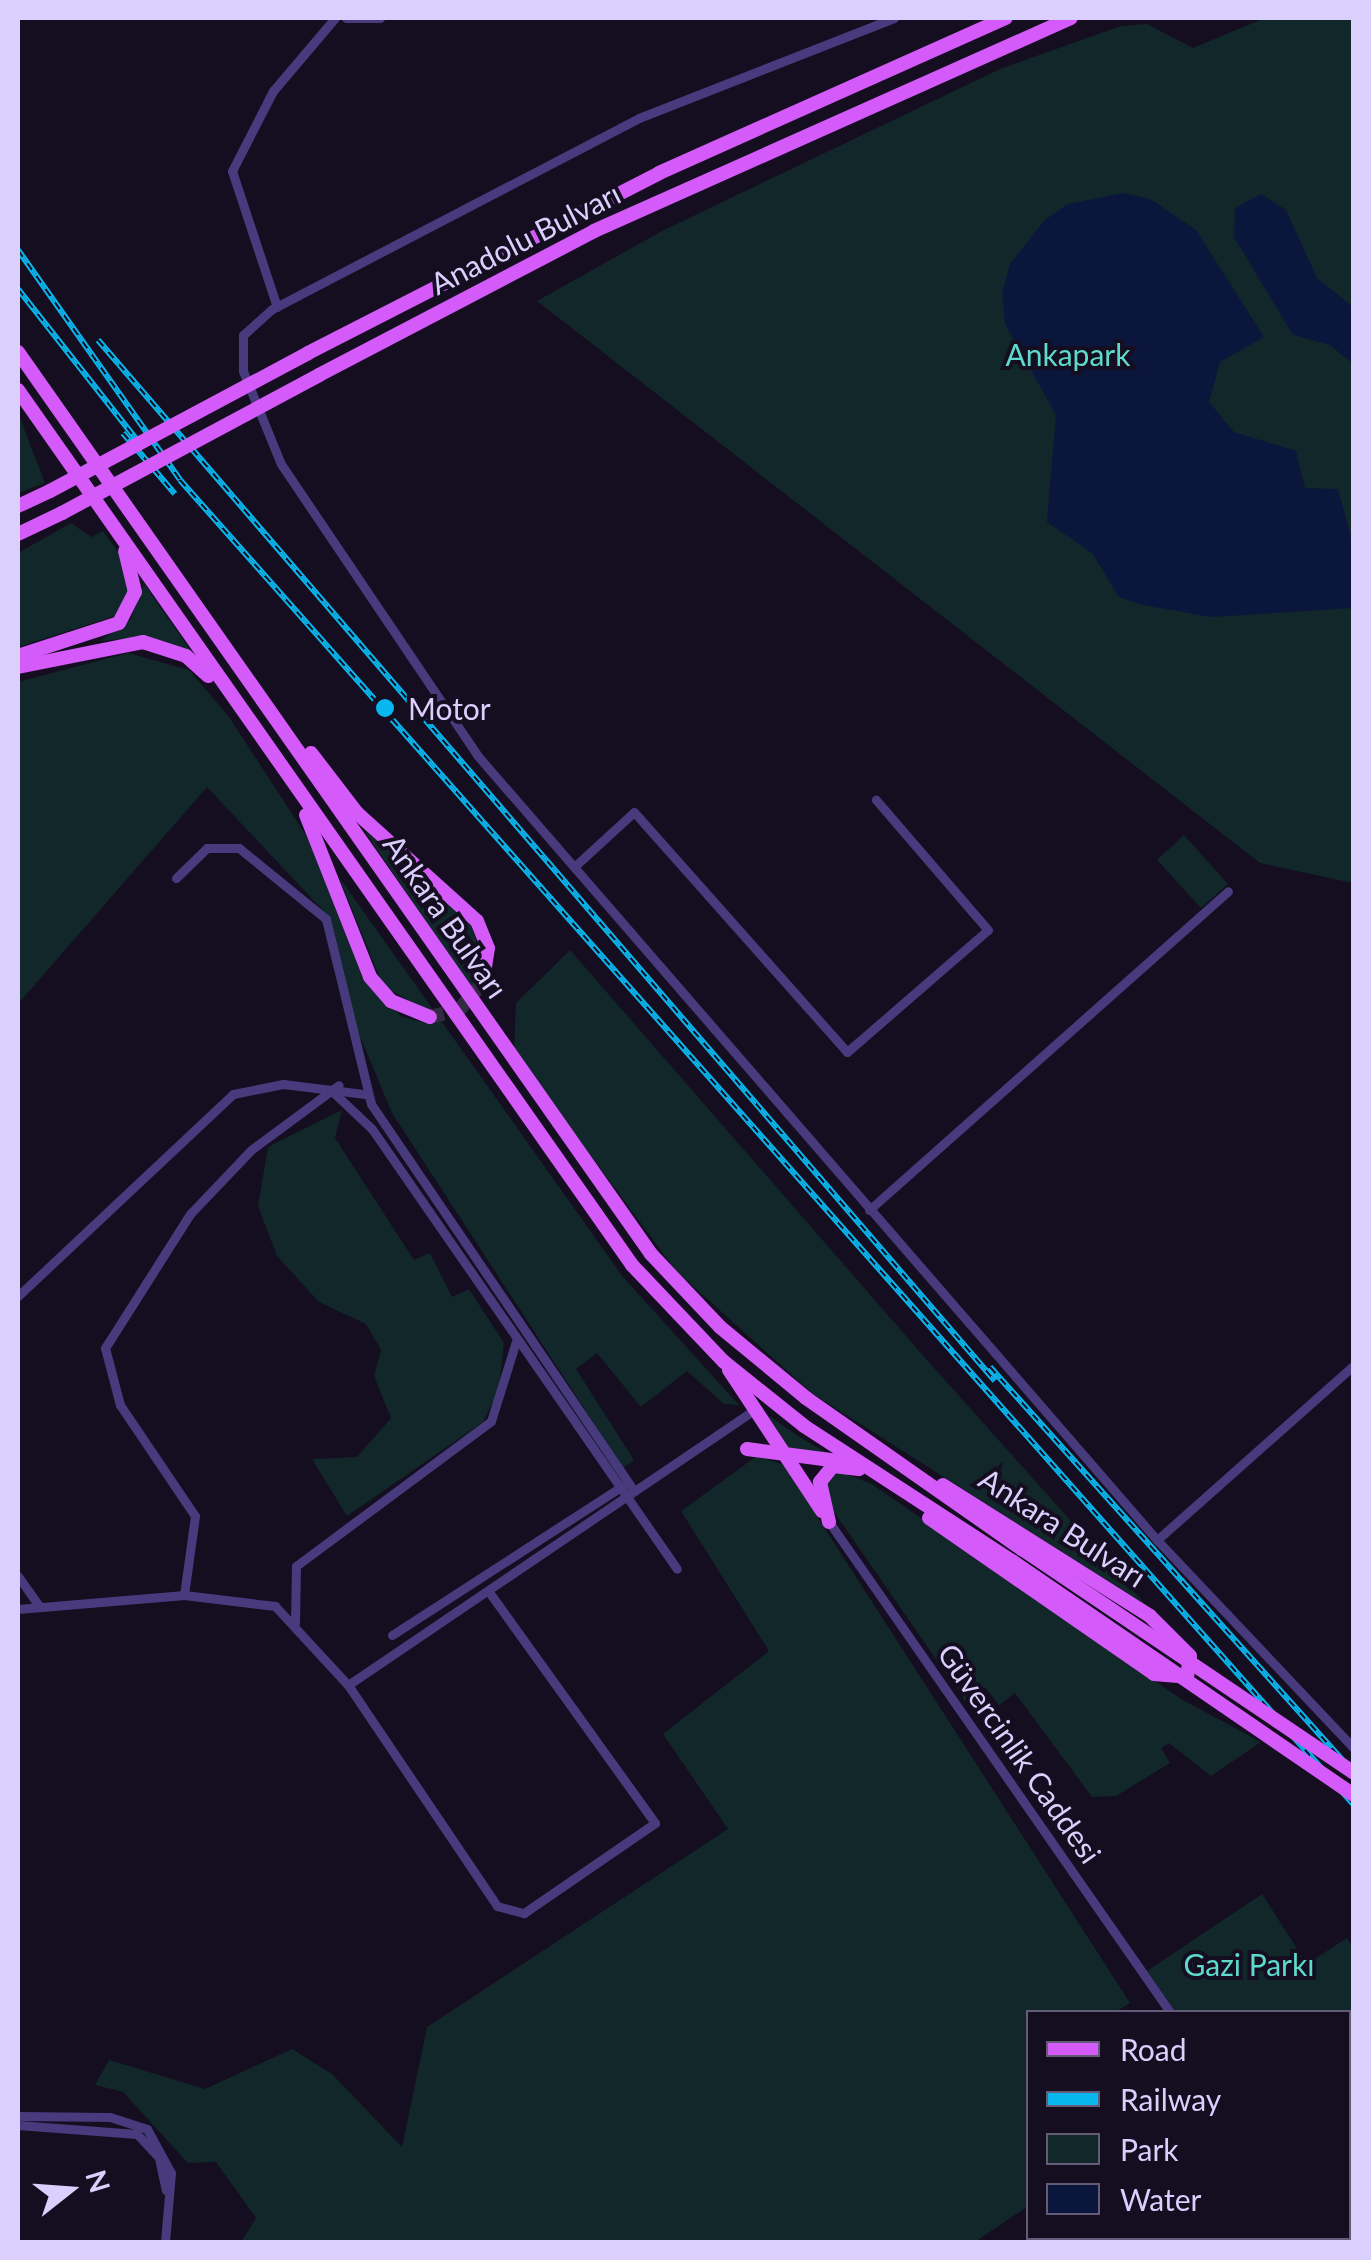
<!DOCTYPE html>
<meta charset="utf-8">
<style>
body{margin:0}
#map{position:relative;width:1371px;height:2260px;overflow:hidden;background:#140e20;font-family:Lato,sans-serif}
div>[style]{position:absolute}
.green>*{inset:0;background:#11272a}
.water>*{inset:0;background:#0b163c}
.primary-tunnel>*{height:14px;margin-top:-7px;transform-origin:0;background:repeating-linear-gradient(90deg,#322b41 0 14px,transparent 0 21px)}
.street>*{height:9px;margin:-4.5px;padding:0 4.5px;transform-origin:4.5px;border-radius:4.5px;background:#473b7e}
.primary>*{height:14px;margin:-7px;padding:0 7px;transform-origin:7px;border-radius:7px;background:#d45af9}
.rail>*{height:6px;margin-top:-3px;transform-origin:0;background:repeating-linear-gradient(90deg,#140e20 0 8px,#09b7ef 0 16px);box-sizing:border-box;border-block:2px solid #09b7ef}
.primary-bridge>*{height:14px;margin:-7px;padding:0 7px;transform-origin:7px;border-radius:7px;background:#d45af9}
.dots>*{width:28px;height:28px;translate:-50% -50%;box-sizing:border-box;border:5px solid #140e20;border-radius:50%}
span{translate:-50% -50%;white-space:nowrap;text-align:center;line-height:1.15;-webkit-text-stroke:8px #140e20;paint-order:stroke}
.street-label{font-size:30px;color:#dbcffd}
.park-label{font-size:30px;color:#5edacd}
.poi-label{font-size:30px;color:#dbcffd}
.left{translate:0 -50%;text-align:left}
.frame{position:absolute;inset:0;border:20px solid #dbcffd;pointer-events:none}
.legend{position:absolute;left:1026px;top:2010px;width:325px;height:230px;box-sizing:border-box;background:#140e20;border:2px solid #645b78;margin:0;padding:12px 18px;list-style:none;font-size:30px;color:#dbcffd}
.legend li{display:flex;align-items:center;gap:20px;height:50px}
.legend b{width:50px;border:2px solid #645b78}
.north{position:absolute;left:20px;top:2140px;width:100px;height:100px;-webkit-text-stroke:8px #140e20;paint-order:stroke;rotate:73deg;font-size:28px;font-weight:700;line-height:40px;text-align:center;color:#dbcffd}
.north::after{content:'';display:block;margin:auto;width:35px;height:45px;background:#dbcffd;clip-path:polygon(50% 0,100% 100%,50% 72%,0 100%)}
</style>
<div id="map">
<div class="green">
<i style="clip-path:polygon(1265px 18px,1353px 18px,1353px 883px,1260px 863px,537px 301px,662px 231px,1000px 69px,1121px 26px,1147px 24px,1193px 48px)"></i>
<i style="clip-path:polygon(18px 413px,45px 483px,18px 493px)"></i>
<i style="clip-path:polygon(71px 523px,91px 537px,103px 531px,123px 559px,129px 590px,118px 615px,18px 647px,18px 553px)"></i>
<i style="clip-path:polygon(144px 584px,191px 651px,149px 637px,100px 641px,131px 619px)"></i>
<i style="clip-path:polygon(128px 653px,189px 670px,229px 717px,315px 849px,367px 983px,402px 1017px,431px 1024px,429px 1012px,383px 986px,339px 877px,623px 1277px,739px 1405px,724px 1404px,687px 1371px,641px 1407px,597px 1353px,576px 1369px,634px 1460px,623px 1468px,392px 1113px,356px 1027px,331px 919px,207px 787px,18px 1004px,18px 682px)"></i>
<i style="clip-path:polygon(363px 829px,468px 916px,484px 964px,471px 987px)"></i>
<i style="clip-path:polygon(1184px 835px,1228px 884px,1201px 908px,1157px 860px)"></i>
<i style="clip-path:polygon(570px 950px,927px 1360px,1146px 1605px,813px 1394px,677px 1272px,514px 1052px,516px 1003px)"></i>
<i style="clip-path:polygon(342px 1110px,335px 1138px,414px 1260px,430px 1253px,452px 1297px,469px 1289px,504px 1343px,499px 1389px,483px 1422px,347px 1516px,312px 1459px,357px 1457px,391px 1418px,374px 1376px,381px 1350px,366px 1324px,319px 1302px,277px 1256px,258px 1206px,268px 1147px)"></i>
<i style="clip-path:polygon(768px 1415px,798px 1436px,830px 1455px,789px 1450px)"></i>
<i style="clip-path:polygon(757px 1456px,784px 1465px,1130px 2003px,1115px 2012px,1028px 2012px,1028px 2206px,975px 2242px,241px 2242px,256px 2218px,216px 2162px,188px 2163px,123px 2092px,95px 2085px,109px 2060px,205px 2089px,292px 2049px,332px 2074px,402px 2147px,427px 2027px,728px 1829px,663px 1734px,769px 1651px,681px 1511px)"></i>
<i style="clip-path:polygon(838px 1471px,872px 1484px,1181px 1699px,1261px 1742px,1211px 1776px,1169px 1743px,1161px 1748px,1170px 1763px,1116px 1796px,1092px 1797px,1015px 1693px,999px 1705px,985px 1687px,965px 1701px,825px 1499px,825px 1482px)"></i>
<i style="clip-path:polygon(1262px 1894px,1307px 1964px,1347px 1938px,1353px 1948px,1353px 2242px,1330px 2238px,1348px 2238px,1348px 2012px,1176px 2012px,1147px 1971px)"></i>
</div>
<div class="water">
<i style="clip-path:polygon(1123px 193px,1150px 199px,1196px 230px,1264px 337px,1220px 362px,1209px 402px,1234px 432px,1296px 451px,1305px 488px,1338px 489px,1353px 545px,1353px 608px,1212px 617px,1142px 605px,1119px 597px,1092px 553px,1047px 522px,1056px 415px,1005px 324px,1002px 293px,1010px 264px,1045px 220px,1068px 204px)"></i>
<i style="clip-path:polygon(1261px 194px,1286px 210px,1317px 278px,1353px 307px,1353px 364px,1330px 345px,1293px 335px,1234px 237px,1235px 208px)"></i>
</div>
<div class="primary-tunnel">
<i style="left:430px;top:1017px;width:30px;rotate:-14deg"></i>
<i style="left:459px;top:1010px;width:35px;rotate:-49deg"></i>
</div>
<div class="street">
<i style="left:346px;top:18px;width:34px"></i>
<i style="left:894px;top:18px;width:274px;rotate:158.6deg"></i>
<i style="left:639px;top:118px;width:414px;rotate:152.5deg"></i>
<i style="left:272px;top:309px;width:39px;rotate:138deg"></i>
<i style="left:243px;top:335px;width:36px;rotate:90deg"></i>
<i style="left:243px;top:371px;width:100px;rotate:67.8deg"></i>
<i style="left:281px;top:464px;width:351px;rotate:56deg"></i>
<i style="left:477px;top:755px;width:1039px;rotate:49.1deg"></i>
<i style="left:1157px;top:1540px;width:286px;rotate:46.6deg"></i>
<i style="left:277px;top:307px;width:143px;rotate:-108.3deg"></i>
<i style="left:232px;top:171px;width:90px;rotate:-62.9deg"></i>
<i style="left:273px;top:91px;width:96px;rotate:-49.7deg"></i>
<i style="left:574px;top:867px;width:81px;rotate:-42.5deg"></i>
<i style="left:634px;top:812px;width:321px;rotate:48.4deg"></i>
<i style="left:847px;top:1052px;width:186px;rotate:-40.9deg"></i>
<i style="left:988px;top:930px;width:172px;rotate:-130.7deg"></i>
<i style="left:176px;top:878px;width:43px;rotate:-44.1deg"></i>
<i style="left:207px;top:848px;width:32px"></i>
<i style="left:239px;top:848px;width:112px;rotate:39.2deg"></i>
<i style="left:326px;top:919px;width:190px;rotate:76.3deg"></i>
<i style="left:371px;top:1104px;width:468px;rotate:55.8deg"></i>
<i style="left:334px;top:1093px;width:52px;rotate:43.5deg"></i>
<i style="left:372px;top:1129px;width:535px;rotate:55.27deg"></i>
<i style="left:869px;top:1210px;width:480px;rotate:-41.6deg"></i>
<i style="left:18px;top:1296px;width:295px;rotate:-43.2deg"></i>
<i style="left:233px;top:1094px;width:51px;rotate:-11.3deg"></i>
<i style="left:283px;top:1084px;width:83px;rotate:7deg"></i>
<i style="left:829px;top:1522px;width:597px;rotate:55.17deg"></i>
<i style="left:1157px;top:1540px;width:264px;rotate:-41.6deg"></i>
<i style="left:18px;top:1576px;width:38px;rotate:55deg"></i>
<i style="left:184px;top:1595px;width:80px;rotate:-82.1deg"></i>
<i style="left:195px;top:1516px;width:134px;rotate:-124deg"></i>
<i style="left:120px;top:1405px;width:59px;rotate:-104.7deg"></i>
<i style="left:105px;top:1348px;width:159px;rotate:-57.6deg"></i>
<i style="left:190px;top:1214px;width:88px;rotate:-46.4deg"></i>
<i style="left:251px;top:1150px;width:109px;rotate:-36.5deg"></i>
<i style="left:18px;top:1609px;width:167px;rotate:-4.8deg"></i>
<i style="left:184px;top:1595px;width:92px;rotate:6.9deg"></i>
<i style="left:275px;top:1606px;width:108px;rotate:47.3deg"></i>
<i style="left:348px;top:1685px;width:267px;rotate:56deg"></i>
<i style="left:497px;top:1906px;width:28px;rotate:15deg"></i>
<i style="left:524px;top:1913px;width:159px;rotate:-34.5deg"></i>
<i style="left:655px;top:1823px;width:286px;rotate:-125.7deg"></i>
<i style="left:295px;top:1623px;width:57px;rotate:-89deg"></i>
<i style="left:296px;top:1566px;width:243px;rotate:-36.6deg"></i>
<i style="left:491px;top:1421px;width:84px;rotate:-72.6deg"></i>
<i style="left:392px;top:1635px;width:273px;rotate:-32.9deg"></i>
<i style="left:348px;top:1685px;width:490px;rotate:-34.1deg"></i>
<i style="left:18px;top:2116px;width:92px;rotate:0.6deg"></i>
<i style="left:110px;top:2117px;width:39px;rotate:18deg"></i>
<i style="left:147px;top:2129px;width:50px;rotate:61.4deg"></i>
<i style="left:171px;top:2173px;width:69px;rotate:95deg"></i>
<i style="left:18px;top:2125px;width:119px;rotate:4.3deg"></i>
<i style="left:137px;top:2134px;width:33px;rotate:47deg"></i>
<i style="left:159px;top:2158px;width:33px;rotate:78deg"></i>
<i style="left:1160px;top:2238px;width:6px;rotate:45deg"></i>
<i style="left:1322px;top:2238px;width:6px;rotate:45deg"></i>
</div>
<div class="primary">
<i style="left:18px;top:352px;width:1102px;rotate:54.94deg"></i>
<i style="left:651px;top:1254px;width:100px;rotate:46.6deg"></i>
<i style="left:720px;top:1327px;width:112px;rotate:39.5deg"></i>
<i style="left:806px;top:1398px;width:264px;rotate:35deg"></i>
<i style="left:308px;top:353px;width:394px;rotate:-27.1deg"></i>
<i style="left:659px;top:173px;width:380px;rotate:-24.1deg"></i>
<i style="left:319px;top:375px;width:310px;rotate:-27.6deg"></i>
<i style="left:594px;top:231px;width:522px;rotate:-24.06deg"></i>
<i style="left:18px;top:390px;width:1069px;rotate:54.94deg"></i>
<i style="left:632px;top:1265px;width:132px;rotate:46.5deg"></i>
<i style="left:723px;top:1361px;width:104px;rotate:38.7deg"></i>
<i style="left:804px;top:1426px;width:248px;rotate:33deg"></i>
<i style="left:18px;top:506px;width:35px;rotate:-25deg"></i>
<i style="left:18px;top:534px;width:49px;rotate:-25.5deg"></i>
<i style="left:18px;top:656px;width:106px;rotate:-18.1deg"></i>
<i style="left:119px;top:623px;width:35px;rotate:-63deg"></i>
<i style="left:135px;top:592px;width:42px;rotate:-103.7deg"></i>
<i style="left:18px;top:667px;width:127px;rotate:-11.3deg"></i>
<i style="left:143px;top:642px;width:45px;rotate:18deg"></i>
<i style="left:186px;top:656px;width:30px;rotate:42deg"></i>
<i style="left:311px;top:753px;width:76px;rotate:52.5deg"></i>
<i style="left:357px;top:813px;width:161px;rotate:42deg"></i>
<i style="left:477px;top:921px;width:29px;rotate:68deg"></i>
<i style="left:488px;top:948px;width:36px;rotate:99deg"></i>
<i style="left:306px;top:815px;width:174px;rotate:68.4deg"></i>
<i style="left:370px;top:977px;width:32px;rotate:49deg"></i>
<i style="left:391px;top:1001px;width:42px;rotate:22.3deg"></i>
<i style="left:729px;top:1370px;width:169px;rotate:56.6deg"></i>
<i style="left:747px;top:1449px;width:92px;rotate:7.5deg"></i>
<i style="left:929px;top:1518px;width:274px;rotate:34.7deg"></i>
<i style="left:1154px;top:1674px;width:33px;rotate:5deg"></i>
<i style="left:1187px;top:1677px;width:21px;rotate:-82deg"></i>
<i style="left:1190px;top:1656px;width:57px;rotate:-135deg"></i>
<i style="left:1150px;top:1616px;width:245px;rotate:-147.7deg"></i>
<i style="left:829px;top:1522px;width:41px;rotate:-102.7deg"></i>
<i style="left:820px;top:1482px;width:21px;rotate:-51deg"></i>
<i style="left:833px;top:1466px;width:26px;rotate:7deg"></i>
</div>
<div class="rail">
<i style="left:18px;top:250px;width:281px;rotate:54.8deg"></i>
<i style="left:180px;top:480px;width:1770px;rotate:48.46deg"></i>
<i style="left:18px;top:289px;width:192px;rotate:51.8deg"></i>
<i style="left:98px;top:340px;width:1374px;rotate:49.25deg"></i>
<i style="left:123px;top:433px;width:80px;rotate:49.6deg"></i>
<i style="left:990px;top:1367px;width:545px;rotate:48.12deg"></i>
</div>
<div class="primary-bridge">
<i style="left:50px;top:491px;width:293px;rotate:-28.1deg"></i>
<i style="left:62px;top:513px;width:292px;rotate:-28.2deg"></i>
<i style="left:1022px;top:1549px;width:400px;rotate:34deg"></i>
<i style="left:1012px;top:1561px;width:414px;rotate:34.4deg"></i>
</div>
<div class="dots">
<i style="left:385px;top:708px;background:#09b7ef"></i>
</div>
<div class="street-label">
<span style="left:525px;top:238px;rotate:-27deg">Anadolu Bulvarı</span>
<span style="left:446px;top:916px;rotate:55deg">Ankara Bulvarı</span>
<span style="left:1063px;top:1527px;rotate:33deg">Ankara Bulvarı</span>
<span style="left:1020px;top:1753px;rotate:55deg">Güvercinlik Caddesi</span>
</div>
<div class="park-label">
<span style="left:1068px;top:354px">Ankapark</span>
<span style="left:1249px;top:1964px">Gazi Parkı</span>
</div>
<div class="poi-label">
<span class="left" style="left:408px;top:708px">Motor</span>
</div>
<div class="frame"></div>
<ul class="legend">
<li><b style="height:12px;background:#d45af9"></b>Road</li>
<li><b style="height:12px;background:#09b7ef"></b>Railway</li>
<li><b style="height:28px;background:#11272a"></b>Park</li>
<li><b style="height:28px;background:#0b163c"></b>Water</li>
</ul>
<div class="north">N</div>
</div>
